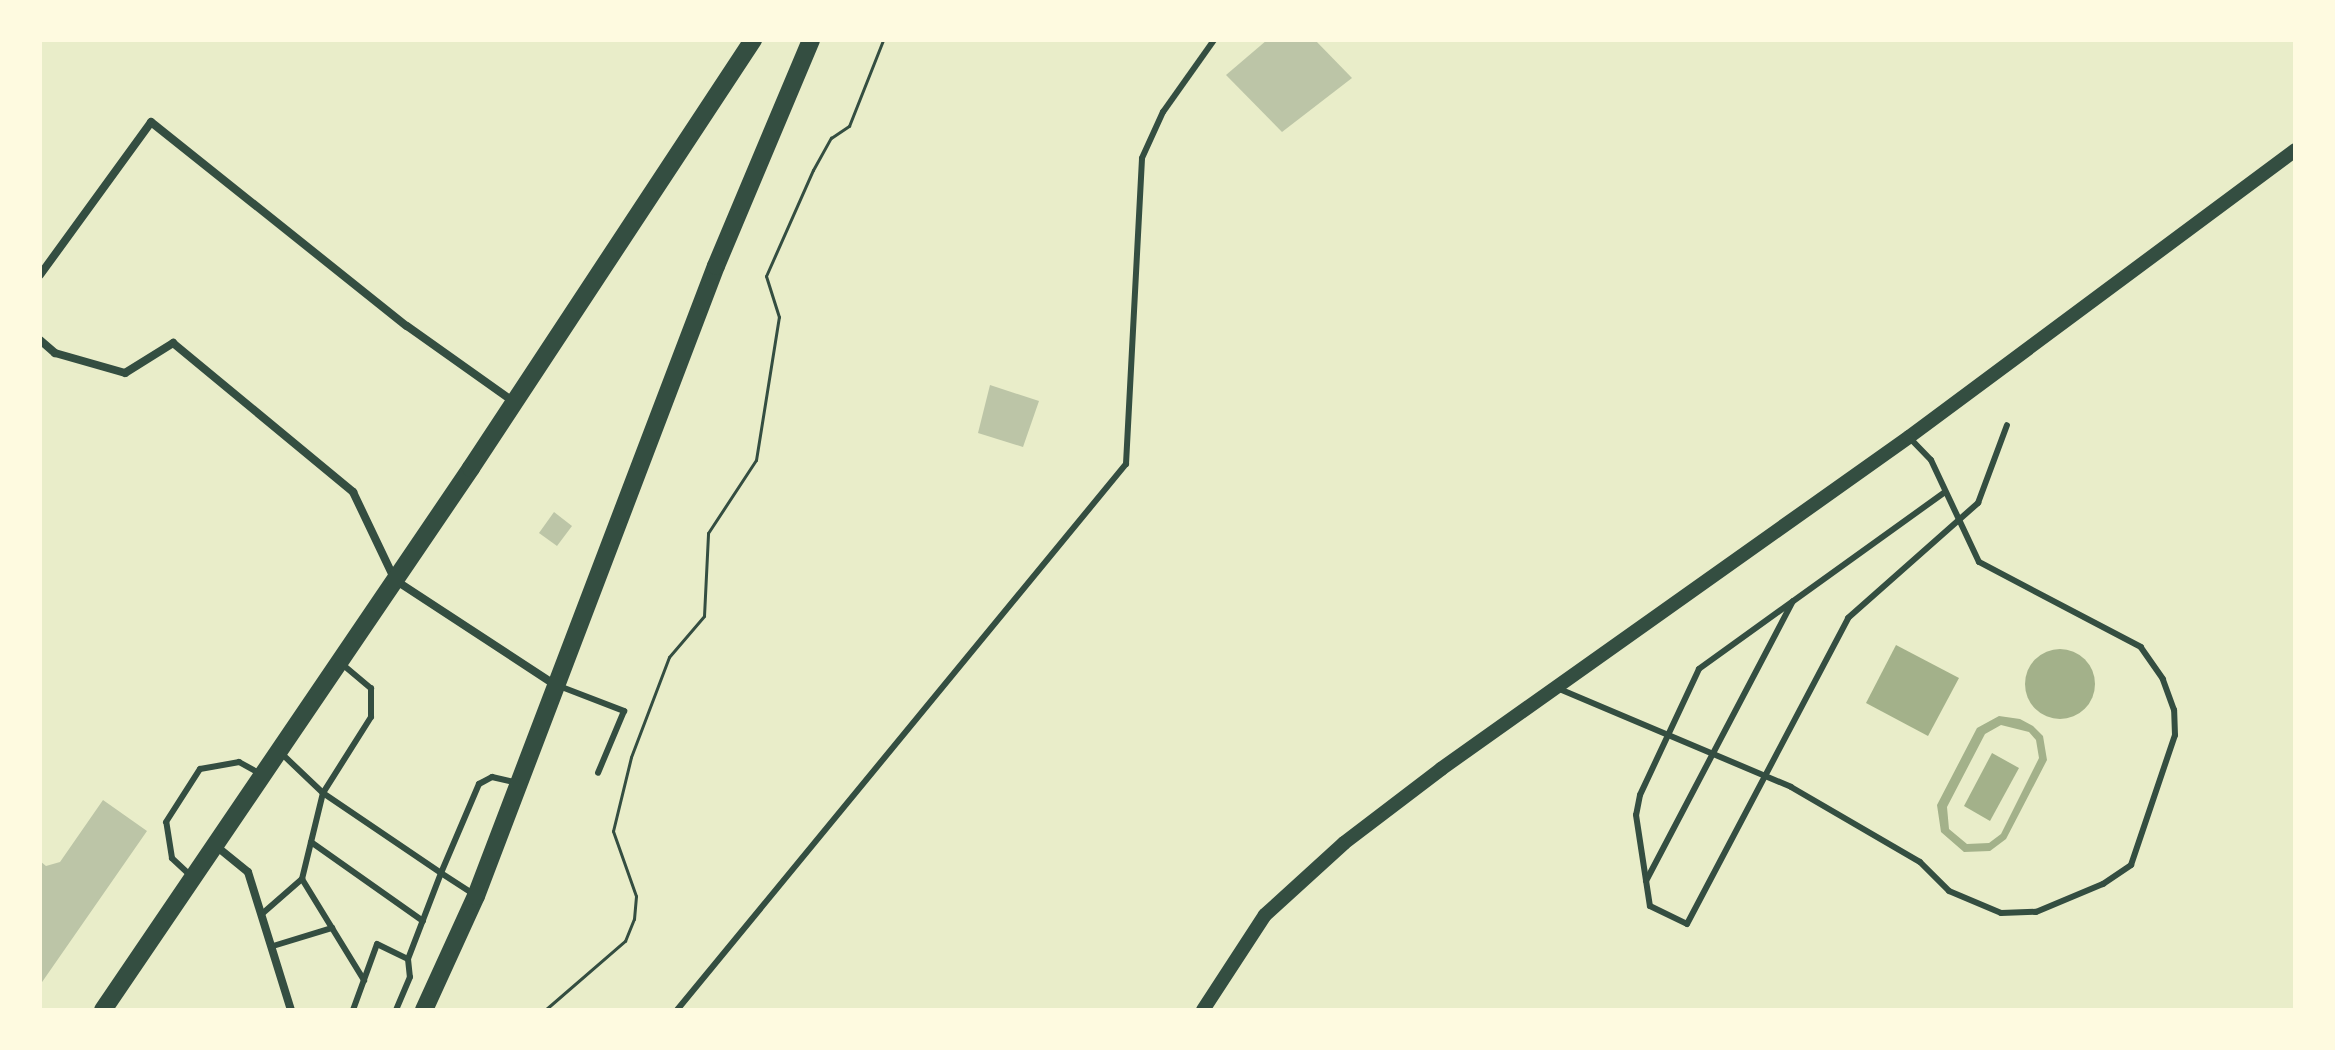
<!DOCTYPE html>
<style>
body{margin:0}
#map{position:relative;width:2335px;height:1050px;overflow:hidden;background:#e9edc9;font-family:Signika,sans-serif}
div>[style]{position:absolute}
.water>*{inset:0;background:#a3b18a}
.round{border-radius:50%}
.building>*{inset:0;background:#bcc5a7}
.path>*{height:3px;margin:-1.5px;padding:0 1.5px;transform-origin:1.5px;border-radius:1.5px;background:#344e41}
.service>*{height:6px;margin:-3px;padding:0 3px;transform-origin:3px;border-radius:3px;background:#344e41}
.minor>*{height:8px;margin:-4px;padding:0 4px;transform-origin:4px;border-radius:4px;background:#344e41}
.tertiary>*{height:14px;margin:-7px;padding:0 7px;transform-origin:7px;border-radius:7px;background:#344e41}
.primary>*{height:18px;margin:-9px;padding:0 9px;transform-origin:9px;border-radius:9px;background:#344e41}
span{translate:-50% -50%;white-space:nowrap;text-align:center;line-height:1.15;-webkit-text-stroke:7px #fefae0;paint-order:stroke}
.frame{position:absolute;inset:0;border:42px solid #fefae0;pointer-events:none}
</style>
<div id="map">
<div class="water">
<i style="clip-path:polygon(1896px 645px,1959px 678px,1928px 736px,1866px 703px)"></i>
<i class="round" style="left:2025px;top:649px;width:70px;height:70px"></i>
<i style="clip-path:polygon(evenodd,1999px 716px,2020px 719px,2033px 726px,2043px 736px,2047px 760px,2006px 839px,1990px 851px,1964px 852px,1941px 832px,1937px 805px,1977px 728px,1999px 716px,2001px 725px,2029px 732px,2036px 740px,2039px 758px,2001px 834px,1989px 843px,1967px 844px,1949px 829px,1947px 807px,1985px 734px,2001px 725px)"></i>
<i style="clip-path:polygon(1992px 753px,2019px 768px,1990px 821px,1964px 806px)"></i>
</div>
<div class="building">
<i style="clip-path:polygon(1267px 40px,1315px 40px,1352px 78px,1282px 132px,1226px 75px)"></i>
<i style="clip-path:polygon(990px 385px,1039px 401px,1023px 447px,978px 433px)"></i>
<i style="clip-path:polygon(554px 512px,572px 526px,557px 546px,539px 533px)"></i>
<i style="clip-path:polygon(103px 800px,147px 831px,40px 985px,40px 861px,46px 866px,60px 862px)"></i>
</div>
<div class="path">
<i style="left:545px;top:1010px;width:106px;rotate:-40.8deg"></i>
<i style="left:625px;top:941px;width:24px;rotate:-68deg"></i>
<i style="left:634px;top:919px;width:23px;rotate:-85deg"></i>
<i style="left:636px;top:896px;width:69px;rotate:-109.5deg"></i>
<i style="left:613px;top:831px;width:76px;rotate:-76.3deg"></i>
<i style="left:631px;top:757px;width:107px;rotate:-69.2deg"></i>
<i style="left:669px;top:657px;width:54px;rotate:-49.5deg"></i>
<i style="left:704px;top:616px;width:83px;rotate:-87.2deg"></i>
<i style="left:708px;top:533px;width:87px;rotate:-56.7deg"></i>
<i style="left:756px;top:460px;width:145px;rotate:-80.9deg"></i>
<i style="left:779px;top:317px;width:43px;rotate:-107.6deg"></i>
<i style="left:766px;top:276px;width:116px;rotate:-66.1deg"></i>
<i style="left:813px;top:170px;width:37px;rotate:-61deg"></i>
<i style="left:831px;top:138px;width:22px;rotate:-34deg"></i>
<i style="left:849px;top:126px;width:92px;rotate:-68.4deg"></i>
</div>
<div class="service">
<i style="left:1945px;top:492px;width:303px;rotate:144.3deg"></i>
<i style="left:1699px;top:669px;width:139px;rotate:115.1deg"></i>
<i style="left:1640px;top:795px;width:20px;rotate:101deg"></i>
<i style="left:1636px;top:815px;width:92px;rotate:81.3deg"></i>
<i style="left:1650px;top:906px;width:41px;rotate:25.9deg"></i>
<i style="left:1687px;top:924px;width:346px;rotate:-62.2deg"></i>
<i style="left:1848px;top:618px;width:174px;rotate:-41.5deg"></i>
<i style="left:1978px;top:503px;width:83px;rotate:-69.6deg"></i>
<i style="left:342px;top:664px;width:38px;rotate:40deg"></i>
<i style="left:371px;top:688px;width:29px;rotate:90deg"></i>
<i style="left:371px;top:717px;width:90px;rotate:122.3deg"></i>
<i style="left:323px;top:793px;width:143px;rotate:34.1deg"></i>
<i style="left:441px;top:873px;width:97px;rotate:-66.9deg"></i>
<i style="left:479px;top:784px;width:15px;rotate:-28deg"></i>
<i style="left:492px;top:777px;width:26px;rotate:13deg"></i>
<i style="left:559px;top:686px;width:70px;rotate:21deg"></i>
<i style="left:624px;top:711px;width:67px;rotate:112.8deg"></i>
<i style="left:1557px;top:688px;width:254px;rotate:22.9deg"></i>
<i style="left:1791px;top:787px;width:149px;rotate:30.2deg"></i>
<i style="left:1920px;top:862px;width:41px;rotate:45deg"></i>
<i style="left:1949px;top:891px;width:56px;rotate:22.9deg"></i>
<i style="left:2001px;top:913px;width:35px;rotate:-2deg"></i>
<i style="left:2036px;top:912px;width:73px;rotate:-22.7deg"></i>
<i style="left:2103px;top:884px;width:34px;rotate:-34deg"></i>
<i style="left:2131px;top:865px;width:137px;rotate:-71.3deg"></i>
<i style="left:2175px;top:735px;width:25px;rotate:-92deg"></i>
<i style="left:2174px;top:710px;width:33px;rotate:-110deg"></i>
<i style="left:2163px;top:679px;width:39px;rotate:-125deg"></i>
<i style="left:2141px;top:647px;width:183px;rotate:-152.3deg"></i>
<i style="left:1979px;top:562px;width:113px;rotate:-115.2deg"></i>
<i style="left:1931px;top:460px;width:32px;rotate:-134deg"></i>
<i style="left:311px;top:842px;width:137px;rotate:35.2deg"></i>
<i style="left:191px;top:876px;width:26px;rotate:-137deg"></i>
<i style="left:172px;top:858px;width:36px;rotate:-99deg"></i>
<i style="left:166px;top:822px;width:63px;rotate:-57.3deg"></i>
<i style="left:200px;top:769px;width:40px;rotate:-10deg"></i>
<i style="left:239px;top:762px;width:25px;rotate:29deg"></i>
<i style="left:302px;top:879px;width:119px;rotate:58.5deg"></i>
<i style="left:1646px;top:881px;width:316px;rotate:-62.3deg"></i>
<i style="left:263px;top:913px;width:52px;rotate:-41.1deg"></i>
<i style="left:302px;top:879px;width:89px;rotate:-76.3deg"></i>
<i style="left:323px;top:793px;width:57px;rotate:-136.4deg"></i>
<i style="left:273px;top:946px;width:62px;rotate:-17deg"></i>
<i style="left:408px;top:959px;width:92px;rotate:-69deg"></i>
<i style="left:441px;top:873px;width:40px;rotate:32.9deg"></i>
<i style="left:353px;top:1010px;width:70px;rotate:-70deg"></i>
<i style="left:377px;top:944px;width:34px;rotate:26deg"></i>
<i style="left:408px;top:959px;width:18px;rotate:84deg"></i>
<i style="left:410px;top:977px;width:36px;rotate:113deg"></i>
<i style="left:677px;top:1010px;width:707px;rotate:-50.57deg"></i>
<i style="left:1126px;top:464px;width:306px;rotate:-87deg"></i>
<i style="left:1142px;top:158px;width:51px;rotate:-65.5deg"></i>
<i style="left:1163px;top:112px;width:88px;rotate:-54.7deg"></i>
</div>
<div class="minor">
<i style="left:40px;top:275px;width:189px;rotate:-54deg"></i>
<i style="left:151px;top:122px;width:327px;rotate:38.6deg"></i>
<i style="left:407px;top:326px;width:131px;rotate:35.4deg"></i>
<i style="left:40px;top:340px;width:20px;rotate:41deg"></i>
<i style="left:55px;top:353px;width:73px;rotate:15.9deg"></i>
<i style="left:125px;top:373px;width:57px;rotate:-32deg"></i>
<i style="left:173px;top:343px;width:234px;rotate:39.6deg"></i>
<i style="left:353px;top:492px;width:98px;rotate:64.5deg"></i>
<i style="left:395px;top:580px;width:190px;rotate:33.2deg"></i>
<i style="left:216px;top:846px;width:41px;rotate:39.1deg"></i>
<i style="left:248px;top:872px;width:145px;rotate:72.7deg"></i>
</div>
<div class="tertiary">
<i style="left:1203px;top:1010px;width:113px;rotate:-56.9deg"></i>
<i style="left:1265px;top:915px;width:107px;rotate:-42.3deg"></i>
<i style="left:1344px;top:843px;width:122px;rotate:-37.3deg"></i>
<i style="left:1441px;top:769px;width:574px;rotate:-35.35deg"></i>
<i style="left:1909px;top:437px;width:481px;rotate:-36.6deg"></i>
</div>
<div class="primary">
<i style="left:103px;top:1010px;width:655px;rotate:-55.82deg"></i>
<i style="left:471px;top:468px;width:513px;rotate:-56.62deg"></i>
<i style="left:424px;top:1010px;width:125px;rotate:-65.5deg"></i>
<i style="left:476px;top:896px;width:674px;rotate:-69.15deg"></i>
<i style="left:716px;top:266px;width:245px;rotate:-67.2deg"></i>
</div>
<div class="frame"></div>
</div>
